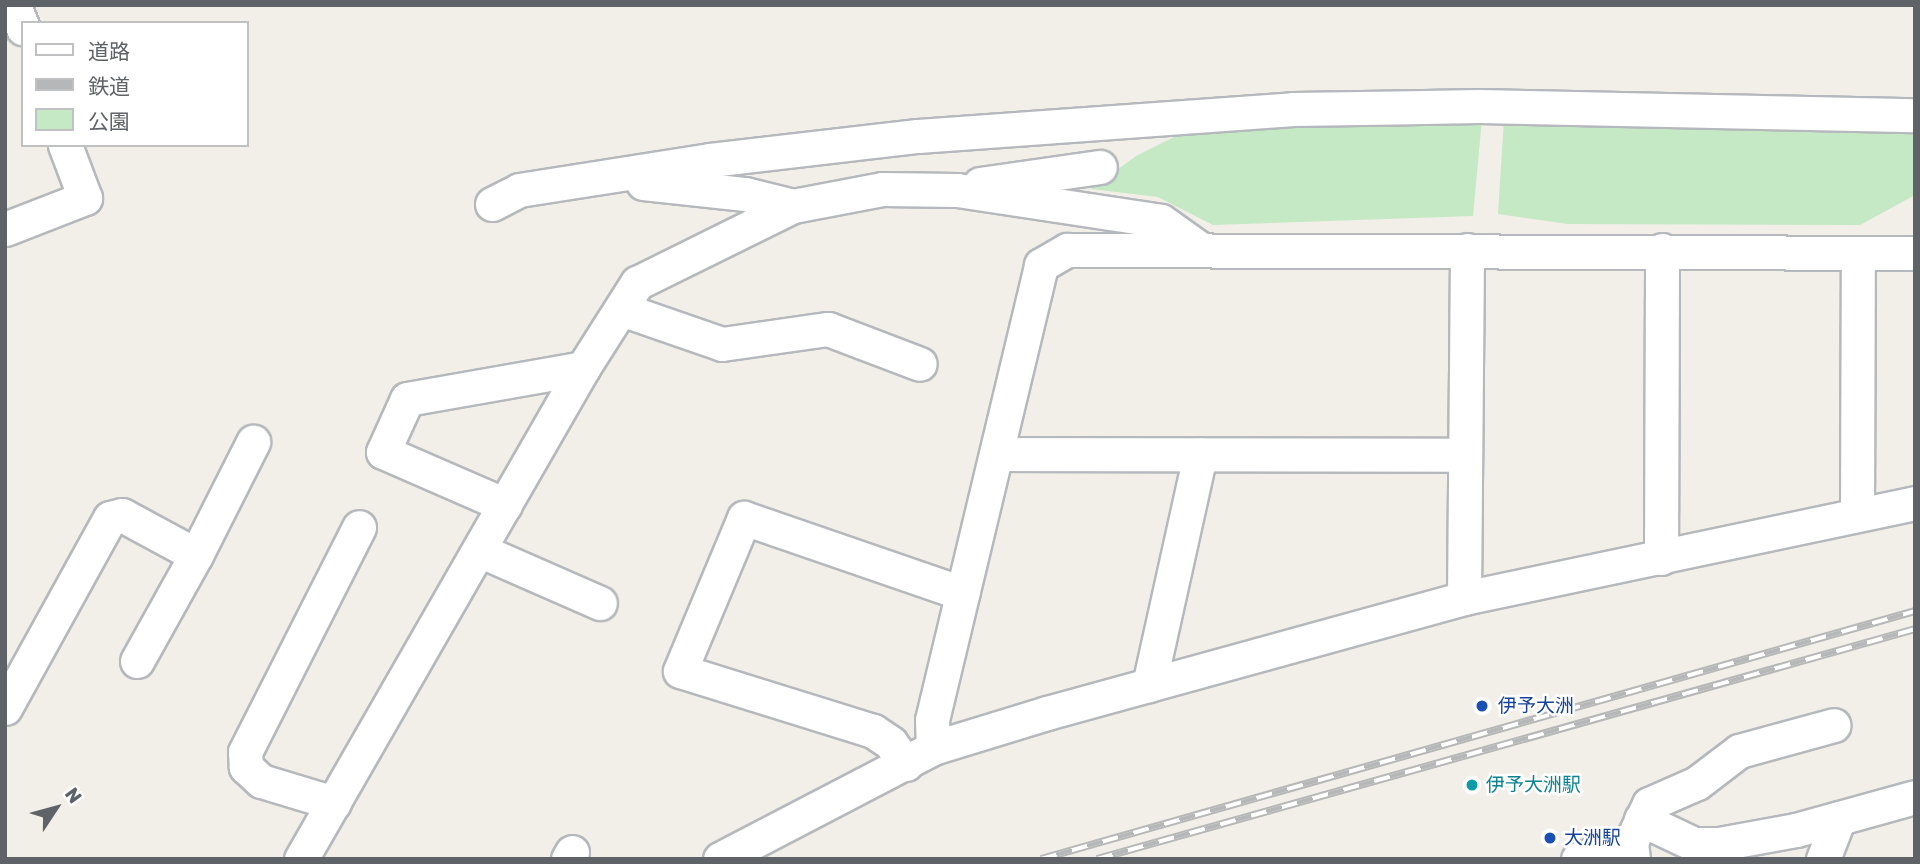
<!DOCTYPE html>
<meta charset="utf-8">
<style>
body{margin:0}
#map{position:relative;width:1920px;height:864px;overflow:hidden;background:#f1efe8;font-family:Rubik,"Noto Sans JP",sans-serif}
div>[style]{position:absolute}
.green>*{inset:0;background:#c5e8c5}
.roads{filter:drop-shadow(2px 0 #b5b8bc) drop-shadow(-2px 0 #b5b8bc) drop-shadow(0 2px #b5b8bc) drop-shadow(0 -2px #b5b8bc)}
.minor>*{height:33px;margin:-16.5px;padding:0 16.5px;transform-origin:16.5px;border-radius:16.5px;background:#fff}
.rail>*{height:8px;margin-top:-4px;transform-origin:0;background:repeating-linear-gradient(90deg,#fff 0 16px,#b6b7b8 0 32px);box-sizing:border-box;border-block:2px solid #b6b7b8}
.dots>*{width:19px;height:19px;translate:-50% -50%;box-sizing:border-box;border:4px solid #fff;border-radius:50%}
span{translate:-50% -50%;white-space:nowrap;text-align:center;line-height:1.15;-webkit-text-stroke:5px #fff;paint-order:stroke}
.transit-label{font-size:19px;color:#164399}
.left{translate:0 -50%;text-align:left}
.culture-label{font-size:19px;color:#0d838f}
.frame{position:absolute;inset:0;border:7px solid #5f6368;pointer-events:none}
.legend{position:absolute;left:21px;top:21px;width:228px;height:126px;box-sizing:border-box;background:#fff;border:2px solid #bfc1c3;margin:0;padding:9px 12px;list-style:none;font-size:21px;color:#5f6368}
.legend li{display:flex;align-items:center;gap:14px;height:35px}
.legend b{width:35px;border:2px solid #bfc1c3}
.north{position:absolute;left:21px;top:773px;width:70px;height:70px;-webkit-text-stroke:5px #fff;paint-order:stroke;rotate:54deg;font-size:19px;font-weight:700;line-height:28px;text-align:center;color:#5f6368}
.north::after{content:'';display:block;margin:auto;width:24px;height:32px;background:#5f6368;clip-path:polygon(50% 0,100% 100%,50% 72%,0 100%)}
</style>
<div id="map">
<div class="green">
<i style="clip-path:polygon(1482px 119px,1473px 216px,1213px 225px,1158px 197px,1091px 189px,1136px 156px,1196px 126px)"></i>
<i style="clip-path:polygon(1504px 119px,1915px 127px,1915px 195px,1860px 225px,1568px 224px,1498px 214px)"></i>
</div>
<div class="roads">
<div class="minor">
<i style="left:14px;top:5px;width:25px;rotate:69deg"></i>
<i style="left:643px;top:183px;width:103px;rotate:6.2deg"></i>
<i style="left:745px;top:194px;width:49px;rotate:14deg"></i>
<i style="left:980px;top:184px;width:121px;rotate:-8.1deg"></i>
<i style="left:492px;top:204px;width:30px;rotate:-27deg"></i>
<i style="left:519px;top:190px;width:193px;rotate:-8.9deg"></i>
<i style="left:710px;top:160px;width:209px;rotate:-6.6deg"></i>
<i style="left:918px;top:136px;width:376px;rotate:-4.1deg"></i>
<i style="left:1293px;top:109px;width:186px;rotate:-0.9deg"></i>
<i style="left:1479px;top:106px;width:436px;rotate:1.2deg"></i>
<i style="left:5px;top:229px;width:86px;rotate:-21.2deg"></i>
<i style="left:85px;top:198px;width:57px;rotate:-110.7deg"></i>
<i style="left:621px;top:309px;width:107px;rotate:19.1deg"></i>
<i style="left:722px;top:344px;width:107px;rotate:-8.1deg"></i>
<i style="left:828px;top:329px;width:98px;rotate:20.8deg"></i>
<i style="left:998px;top:454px;width:464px;rotate:0.1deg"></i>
<i style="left:505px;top:505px;width:133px;rotate:-156.5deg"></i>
<i style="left:383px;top:452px;width:58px;rotate:-65.6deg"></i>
<i style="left:407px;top:399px;width:179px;rotate:-10deg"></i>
<i style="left:1857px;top:513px;width:260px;rotate:-89.8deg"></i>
<i style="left:479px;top:550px;width:132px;rotate:23.7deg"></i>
<i style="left:1661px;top:558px;width:308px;rotate:-89.8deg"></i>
<i style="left:1464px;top:598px;width:348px;rotate:-89.5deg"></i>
<i style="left:137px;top:661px;width:121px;rotate:-60.9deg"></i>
<i style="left:1149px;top:685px;width:236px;rotate:-77.5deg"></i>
<i style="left:5px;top:708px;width:217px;rotate:-61.1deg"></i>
<i style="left:110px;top:518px;width:12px;rotate:-14deg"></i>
<i style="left:122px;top:515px;width:84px;rotate:28.4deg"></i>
<i style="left:196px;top:555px;width:127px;rotate:-63.2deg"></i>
<i style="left:933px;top:748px;width:28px;rotate:-92deg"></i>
<i style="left:932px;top:720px;width:468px;rotate:-76.5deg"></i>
<i style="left:1041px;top:265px;width:30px;rotate:-30deg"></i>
<i style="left:1067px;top:250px;width:848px;rotate:0.2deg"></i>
<i style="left:906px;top:764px;width:26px;rotate:-126deg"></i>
<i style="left:891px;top:743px;width:22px;rotate:-146deg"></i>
<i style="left:873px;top:731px;width:202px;rotate:-162.7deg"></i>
<i style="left:680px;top:671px;width:166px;rotate:-67.3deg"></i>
<i style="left:744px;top:518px;width:231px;rotate:19deg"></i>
<i style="left:334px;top:803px;width:76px;rotate:-163.2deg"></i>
<i style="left:261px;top:781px;width:21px;rotate:-137deg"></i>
<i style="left:246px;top:767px;width:15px;rotate:-94deg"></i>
<i style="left:245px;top:752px;width:252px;rotate:-63.1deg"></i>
<i style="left:1641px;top:819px;width:59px;rotate:25.3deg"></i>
<i style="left:1694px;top:844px;width:25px"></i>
<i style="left:1719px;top:844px;width:78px;rotate:-10.3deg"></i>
<i style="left:1796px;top:830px;width:123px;rotate:-15.5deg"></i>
<i style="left:301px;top:859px;width:566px;rotate:-60.13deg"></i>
<i style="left:583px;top:368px;width:101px;rotate:-57.6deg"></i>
<i style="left:637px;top:283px;width:174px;rotate:-26.3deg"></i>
<i style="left:793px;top:206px;width:91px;rotate:-10.8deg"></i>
<i style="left:882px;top:189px;width:75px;rotate:0.8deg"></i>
<i style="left:957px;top:190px;width:206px;rotate:8.6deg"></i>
<i style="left:1161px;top:221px;width:50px;rotate:35.3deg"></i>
<i style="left:568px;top:859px;width:8px;rotate:-60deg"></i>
<i style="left:720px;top:859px;width:240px;rotate:-27.5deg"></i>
<i style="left:933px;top:748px;width:119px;rotate:-17.1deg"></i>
<i style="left:1047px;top:713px;width:433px;rotate:-15.4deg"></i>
<i style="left:1464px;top:598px;width:461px;rotate:-11.9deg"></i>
<i style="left:1578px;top:859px;width:56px;rotate:-17.8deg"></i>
<i style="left:1633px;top:859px;width:17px;rotate:-97deg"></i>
<i style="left:1631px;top:842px;width:42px;rotate:-64.7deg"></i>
<i style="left:1649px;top:804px;width:52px;rotate:-23.6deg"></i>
<i style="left:1697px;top:783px;width:53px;rotate:-37.3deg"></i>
<i style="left:1739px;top:751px;width:98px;rotate:-15.3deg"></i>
<i style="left:1823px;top:859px;width:44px;rotate:-68.7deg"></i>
</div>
</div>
<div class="rail">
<i style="left:1041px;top:859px;width:909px;rotate:-15.84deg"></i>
<i style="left:1097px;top:859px;width:850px;rotate:-15.7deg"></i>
</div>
<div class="dots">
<i style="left:1482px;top:706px;background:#1a4fb4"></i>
<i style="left:1472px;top:785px;background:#0f9aa8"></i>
<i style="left:1550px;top:838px;background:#1a4fb4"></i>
</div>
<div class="transit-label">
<span class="left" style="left:1498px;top:706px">伊予大洲</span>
<span class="left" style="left:1564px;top:838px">大洲駅</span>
</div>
<div class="culture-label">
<span class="left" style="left:1486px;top:785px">伊予大洲駅</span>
</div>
<div class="frame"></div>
<ul class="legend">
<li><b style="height:9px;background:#fff"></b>道路</li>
<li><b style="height:9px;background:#b6b7b8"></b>鉄道</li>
<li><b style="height:19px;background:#c5e8c5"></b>公園</li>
</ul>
<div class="north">N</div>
</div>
